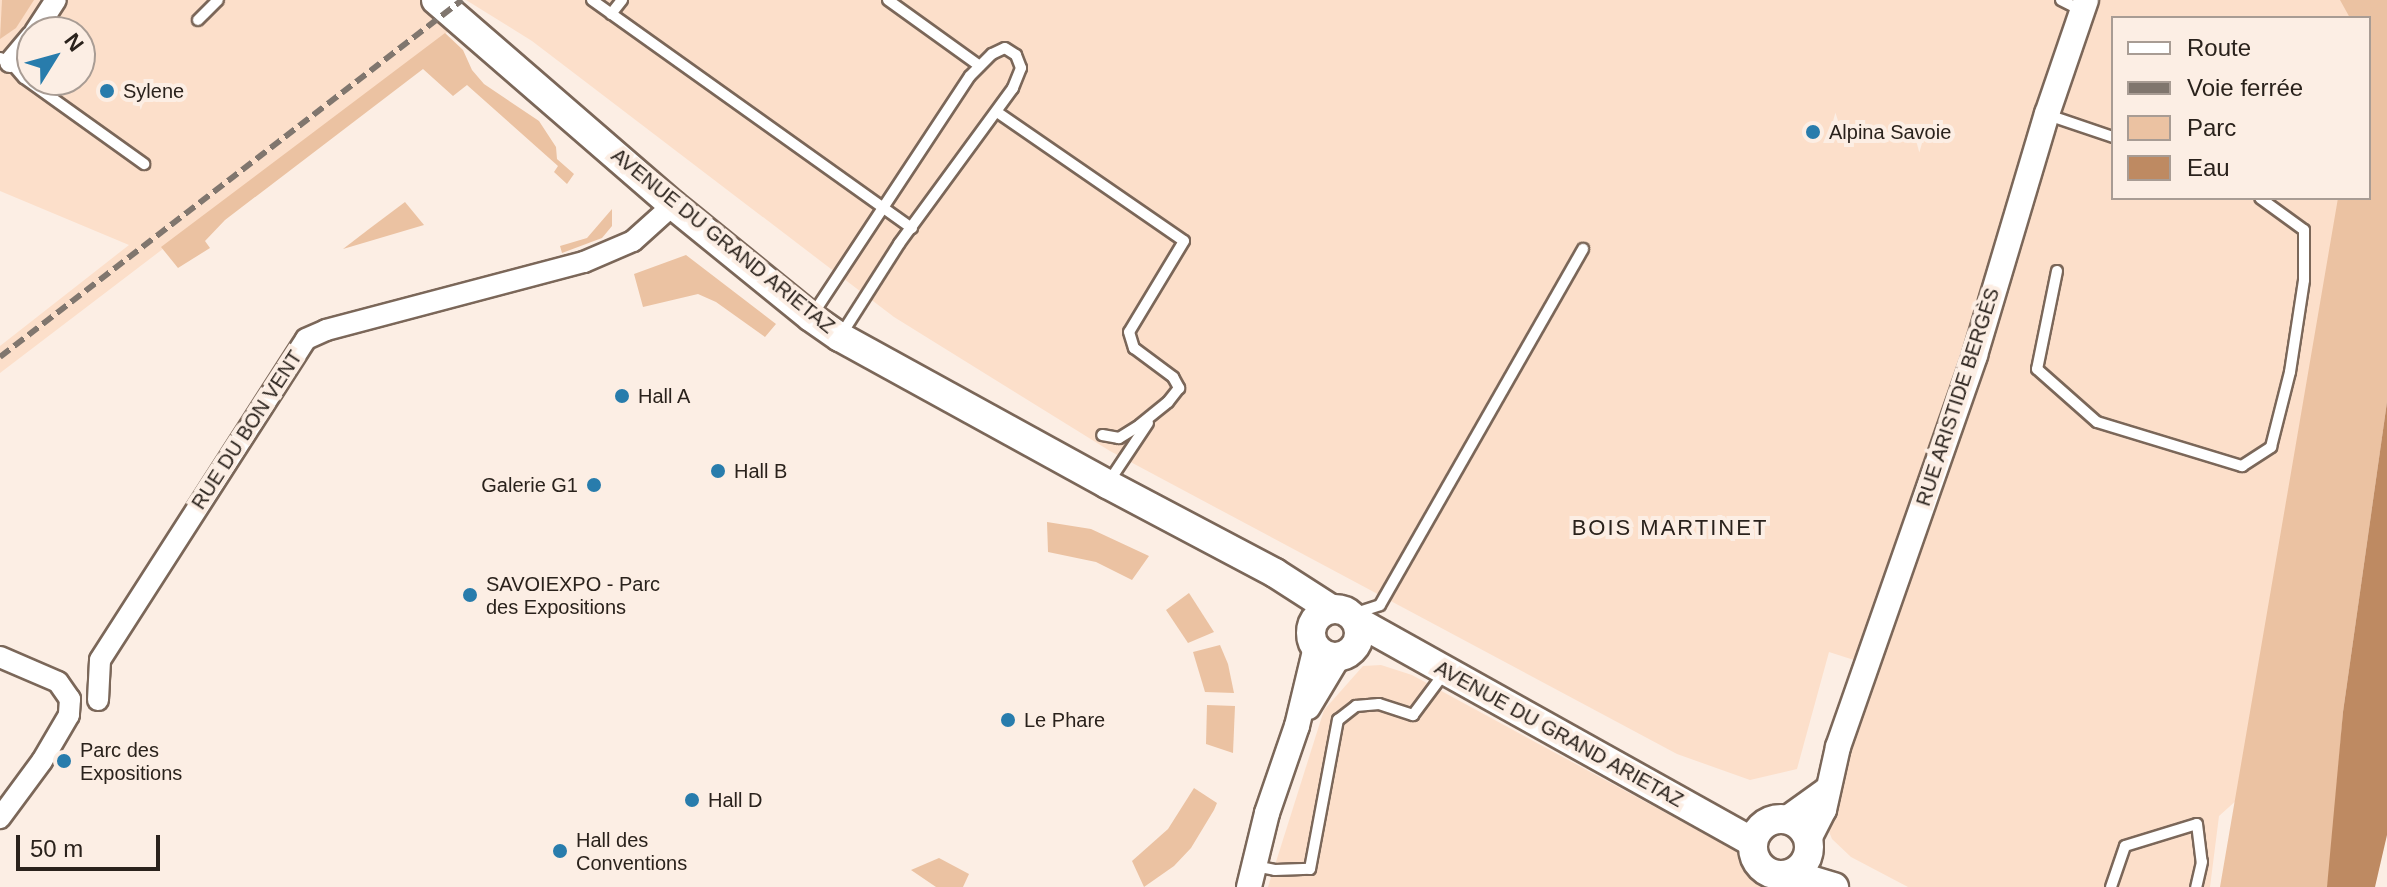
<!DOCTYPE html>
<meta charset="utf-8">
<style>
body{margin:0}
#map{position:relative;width:2387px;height:887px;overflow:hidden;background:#fceee4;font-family:Helvetica,sans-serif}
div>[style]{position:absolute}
.built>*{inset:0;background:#fcdfca}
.green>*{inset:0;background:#ebc2a2}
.water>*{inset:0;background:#be8a62}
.roads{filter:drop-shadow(2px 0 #7b6759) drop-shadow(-2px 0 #7b6759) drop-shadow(0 2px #7b6759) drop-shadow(0 -2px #7b6759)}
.service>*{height:10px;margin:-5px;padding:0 5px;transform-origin:5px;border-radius:5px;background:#fff}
.minor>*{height:20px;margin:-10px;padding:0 10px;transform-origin:10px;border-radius:10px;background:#fff}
.tertiary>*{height:24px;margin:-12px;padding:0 12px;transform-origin:12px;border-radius:12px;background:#fff}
.secondary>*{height:28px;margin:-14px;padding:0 14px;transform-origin:14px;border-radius:14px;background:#fff}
.secondary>.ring{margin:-14px;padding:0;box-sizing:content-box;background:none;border:28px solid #fff;border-radius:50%}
.rail>*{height:6px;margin-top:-3px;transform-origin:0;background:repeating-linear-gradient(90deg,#80766e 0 12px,transparent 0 18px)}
.dots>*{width:22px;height:22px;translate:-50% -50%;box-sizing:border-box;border:4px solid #fceee4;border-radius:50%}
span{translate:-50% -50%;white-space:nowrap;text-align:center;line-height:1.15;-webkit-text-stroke:8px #fceee4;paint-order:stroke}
.poi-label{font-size:20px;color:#2a221c}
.left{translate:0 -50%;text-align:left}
.right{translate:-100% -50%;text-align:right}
.street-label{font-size:20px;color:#2a221c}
.neighbourhood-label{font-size:22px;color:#2a221c;letter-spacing:2px}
.legend{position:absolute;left:2111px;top:16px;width:260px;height:184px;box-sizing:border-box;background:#fceee4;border:2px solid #a89c94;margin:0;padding:10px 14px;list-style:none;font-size:24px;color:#2a221c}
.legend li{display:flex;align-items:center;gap:16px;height:40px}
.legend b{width:40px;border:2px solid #a89c94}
.north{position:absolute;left:16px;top:16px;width:80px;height:80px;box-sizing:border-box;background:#fceee4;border:2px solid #a89c94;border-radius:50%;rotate:53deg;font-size:22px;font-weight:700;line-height:32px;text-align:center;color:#2a221c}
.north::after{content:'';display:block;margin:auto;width:28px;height:36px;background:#287cac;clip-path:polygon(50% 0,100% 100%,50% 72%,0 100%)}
.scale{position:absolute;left:16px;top:835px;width:144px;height:36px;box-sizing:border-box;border:4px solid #2a221c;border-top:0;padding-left:10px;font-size:24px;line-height:28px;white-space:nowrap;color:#2a221c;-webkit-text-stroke:6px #fceee4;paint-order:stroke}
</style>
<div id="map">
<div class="built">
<i style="clip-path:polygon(evenodd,0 0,435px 0,453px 28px,0 373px,0 346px,129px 245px,0 191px,0 0,32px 32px,80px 32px,80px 80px,32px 80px,32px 32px)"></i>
<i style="clip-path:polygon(466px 0,2387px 0,2369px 18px,2113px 18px,2113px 198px,2360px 198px,2248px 790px,2219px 816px,2210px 887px,1908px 887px,1851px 857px,1832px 839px,1824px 819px,1879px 668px,1829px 652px,1797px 769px,1750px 780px,1677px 754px,1110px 451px,894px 317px,532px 41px)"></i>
<i style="clip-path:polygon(1381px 665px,1412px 675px,1802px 887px,1268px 887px,1324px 710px,1363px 666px)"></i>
</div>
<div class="green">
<i style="clip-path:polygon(2px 0,34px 0,16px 28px,0 39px)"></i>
<i style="clip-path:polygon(2340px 0,2387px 0,2387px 402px,2343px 712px,2330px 874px,2327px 887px,2220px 887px,2338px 198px,2369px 198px,2369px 18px,2350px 18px)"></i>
<i style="clip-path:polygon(445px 33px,463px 50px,472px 70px,484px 84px,539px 121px,556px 147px,557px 159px,574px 174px,567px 184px,554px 172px,558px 166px,467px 85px,453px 96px,423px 69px,225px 220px,205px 241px,210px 248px,178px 268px,161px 247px)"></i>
<i style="clip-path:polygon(405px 202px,424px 225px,343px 249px,369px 229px)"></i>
<i style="clip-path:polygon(612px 209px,612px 226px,602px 238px,562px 253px,560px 246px,587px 238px)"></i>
<i style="clip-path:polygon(686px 255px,776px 324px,765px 337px,716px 302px,698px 294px,643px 307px,634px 274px)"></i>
<i style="clip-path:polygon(1047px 522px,1091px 529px,1149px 556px,1132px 580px,1096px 562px,1048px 552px)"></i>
<i style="clip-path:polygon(1189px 593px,1214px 632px,1188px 643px,1166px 610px)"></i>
<i style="clip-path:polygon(1220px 645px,1228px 664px,1234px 693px,1205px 692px,1193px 652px)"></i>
<i style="clip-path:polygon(1207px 705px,1235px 706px,1233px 753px,1206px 744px)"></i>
<i style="clip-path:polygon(1194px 788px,1217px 803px,1214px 810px,1191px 848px,1174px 866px,1144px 887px,1132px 861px,1168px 829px)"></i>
<i style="clip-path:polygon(939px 858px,969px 874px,963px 887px,936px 887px,911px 870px)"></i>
</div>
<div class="water">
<i style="clip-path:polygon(2387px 402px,2387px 835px,2375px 887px,2327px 887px,2343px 712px)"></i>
</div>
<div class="roads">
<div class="service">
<i style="left:592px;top:0;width:393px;rotate:35.5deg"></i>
<i style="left:888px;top:0;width:113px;rotate:35.7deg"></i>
<i style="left:2061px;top:0;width:25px;rotate:27deg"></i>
<i style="left:611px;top:14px;width:18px;rotate:-52deg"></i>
<i style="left:198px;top:20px;width:28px;rotate:-45deg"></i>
<i style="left:0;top:58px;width:11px;rotate:22deg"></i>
<i style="left:10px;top:62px;width:21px;rotate:49deg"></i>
<i style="left:24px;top:78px;width:148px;rotate:35.6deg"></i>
<i style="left:997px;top:112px;width:227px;rotate:34.6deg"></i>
<i style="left:1184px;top:241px;width:106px;rotate:121.1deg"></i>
<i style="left:1129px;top:332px;width:17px;rotate:73deg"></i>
<i style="left:1134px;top:348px;width:49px;rotate:36.6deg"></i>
<i style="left:1173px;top:377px;width:13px;rotate:61deg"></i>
<i style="left:1179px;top:388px;width:18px;rotate:128deg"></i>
<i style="left:1168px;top:402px;width:36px;rotate:141deg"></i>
<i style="left:1140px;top:425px;width:25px;rotate:148deg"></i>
<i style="left:1119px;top:438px;width:17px;rotate:-170deg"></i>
<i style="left:2048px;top:115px;width:69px;rotate:18.7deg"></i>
<i style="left:2057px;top:271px;width:100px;rotate:101.5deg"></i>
<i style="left:2037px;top:369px;width:80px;rotate:41.5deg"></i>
<i style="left:2097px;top:422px;width:152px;rotate:16.9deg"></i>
<i style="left:2242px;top:466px;width:35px;rotate:-33deg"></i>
<i style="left:2271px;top:447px;width:77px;rotate:-75.8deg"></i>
<i style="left:2290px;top:372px;width:93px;rotate:-81.3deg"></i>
<i style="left:2304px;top:280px;width:50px;rotate:-90deg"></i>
<i style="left:2304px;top:230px;width:54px;rotate:-144deg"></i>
<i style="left:813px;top:314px;width:285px;rotate:-56.6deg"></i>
<i style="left:970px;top:76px;width:31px;rotate:-45deg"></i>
<i style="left:992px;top:54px;width:14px;rotate:-25deg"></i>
<i style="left:1005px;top:48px;width:13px;rotate:32deg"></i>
<i style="left:1016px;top:55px;width:14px;rotate:69deg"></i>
<i style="left:1021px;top:68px;width:22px;rotate:112deg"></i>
<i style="left:1013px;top:88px;width:193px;rotate:126.2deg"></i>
<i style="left:899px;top:244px;width:108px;rotate:122.5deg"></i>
<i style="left:1108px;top:483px;width:72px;rotate:-56.3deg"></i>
<i style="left:1353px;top:614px;width:28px;rotate:-18deg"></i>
<i style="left:1380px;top:605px;width:410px;rotate:-60.3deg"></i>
<i style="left:1255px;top:866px;width:20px;rotate:11deg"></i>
<i style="left:1275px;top:870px;width:35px;rotate:-2deg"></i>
<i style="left:1310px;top:869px;width:152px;rotate:-79.4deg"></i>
<i style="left:1338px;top:720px;width:23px;rotate:-38deg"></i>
<i style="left:1356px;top:706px;width:23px;rotate:-5deg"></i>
<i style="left:1379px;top:704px;width:36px;rotate:18deg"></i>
<i style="left:1413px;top:715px;width:54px;rotate:-53.3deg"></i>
<i style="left:2111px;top:887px;width:43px;rotate:-71.1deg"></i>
<i style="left:2125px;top:846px;width:75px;rotate:-17deg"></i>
<i style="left:2197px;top:824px;width:38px;rotate:83deg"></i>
<i style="left:2202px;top:862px;width:26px;rotate:103deg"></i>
</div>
<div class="minor">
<i style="left:35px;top:32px;width:38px;rotate:-57deg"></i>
<i style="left:10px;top:62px;width:34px;rotate:-50deg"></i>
<i style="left:0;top:657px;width:63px;rotate:23.3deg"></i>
<i style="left:58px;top:682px;width:21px;rotate:55deg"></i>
<i style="left:70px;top:699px;width:16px;rotate:94deg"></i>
<i style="left:69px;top:715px;width:53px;rotate:120.4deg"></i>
<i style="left:42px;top:761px;width:71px;rotate:126.4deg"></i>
<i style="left:98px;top:700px;width:40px;rotate:-87.1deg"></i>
<i style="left:100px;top:660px;width:381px;rotate:-57.3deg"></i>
<i style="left:306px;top:339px;width:22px;rotate:-24deg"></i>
<i style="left:326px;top:330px;width:267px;rotate:-14.8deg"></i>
<i style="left:584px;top:262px;width:53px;rotate:-23.2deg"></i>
<i style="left:633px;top:241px;width:54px;rotate:-42deg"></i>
</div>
<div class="tertiary">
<i style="left:1308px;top:707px;width:58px;rotate:-59deg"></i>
<i style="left:1786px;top:819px;width:48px;rotate:-35.7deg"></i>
<i style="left:1809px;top:839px;width:33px;rotate:-63deg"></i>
<i style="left:1824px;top:810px;width:65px;rotate:-77.5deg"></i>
<i style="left:1838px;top:747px;width:415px;rotate:-70.7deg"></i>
<i style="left:1975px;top:355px;width:252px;rotate:-73.4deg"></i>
<i style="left:2047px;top:114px;width:120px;rotate:-71.1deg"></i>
<i style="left:1249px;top:887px;width:76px;rotate:-76.3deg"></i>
<i style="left:1267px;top:813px;width:92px;rotate:-71deg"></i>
<i style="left:1297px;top:726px;width:81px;rotate:-76.5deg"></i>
</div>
<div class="secondary">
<i style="left:436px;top:0;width:313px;rotate:40.9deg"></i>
<i style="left:673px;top:205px;width:178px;rotate:39.1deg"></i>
<i style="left:811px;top:317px;width:35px;rotate:35deg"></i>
<i style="left:840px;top:337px;width:305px;rotate:28.8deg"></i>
<i style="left:1107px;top:484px;width:190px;rotate:27.9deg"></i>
<i style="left:1275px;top:573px;width:67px;rotate:32.7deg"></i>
<i class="ring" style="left:1311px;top:609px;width:20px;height:20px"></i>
<i style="left:1357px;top:621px;width:453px;rotate:29.2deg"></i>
<i class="ring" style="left:1753px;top:819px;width:28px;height:28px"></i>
<i style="left:1790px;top:874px;width:46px;rotate:16.5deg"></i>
</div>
</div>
<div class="rail">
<i style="left:0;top:357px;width:584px;rotate:-37.69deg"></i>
</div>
<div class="dots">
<i style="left:107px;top:91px;background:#287cac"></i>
<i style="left:1813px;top:132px;background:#287cac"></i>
<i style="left:622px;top:396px;background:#287cac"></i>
<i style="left:718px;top:471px;background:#287cac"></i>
<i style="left:594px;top:485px;background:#287cac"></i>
<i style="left:470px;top:595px;background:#287cac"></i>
<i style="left:1008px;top:720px;background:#287cac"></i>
<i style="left:64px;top:761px;background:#287cac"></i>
<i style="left:692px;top:800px;background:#287cac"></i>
<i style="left:560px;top:851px;background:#287cac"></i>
</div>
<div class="poi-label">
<span class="left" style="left:123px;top:91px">Sylene</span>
<span class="left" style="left:1829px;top:132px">Alpina Savoie</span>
<span class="left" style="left:638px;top:396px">Hall A</span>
<span class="left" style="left:734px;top:471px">Hall B</span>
<span class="right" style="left:578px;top:485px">Galerie G1</span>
<span class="left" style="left:486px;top:596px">SAVOIEXPO - Parc<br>des Expositions</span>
<span class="left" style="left:1024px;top:720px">Le Phare</span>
<span class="left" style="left:80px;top:762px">Parc des<br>Expositions</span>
<span class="left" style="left:708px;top:800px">Hall D</span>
<span class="left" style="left:576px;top:852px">Hall des<br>Conventions</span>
</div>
<div class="street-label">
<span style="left:723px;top:241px;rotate:39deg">AVENUE DU GRAND ARIETAZ</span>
<span style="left:1958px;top:397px;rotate:-72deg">RUE ARISTIDE BERGÈS</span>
<span style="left:247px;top:430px;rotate:-57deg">RUE DU BON VENT</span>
<span style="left:1559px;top:734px;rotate:29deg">AVENUE DU GRAND ARIETAZ</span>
</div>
<div class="neighbourhood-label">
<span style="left:1670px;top:528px">BOIS MARTINET</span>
</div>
<ul class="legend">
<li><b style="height:10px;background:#fff"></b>Route</li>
<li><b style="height:10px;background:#80766e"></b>Voie ferrée</li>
<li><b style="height:22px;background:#ebc2a2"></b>Parc</li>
<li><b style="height:22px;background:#be8a62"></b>Eau</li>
</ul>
<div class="north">N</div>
<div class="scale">50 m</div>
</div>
